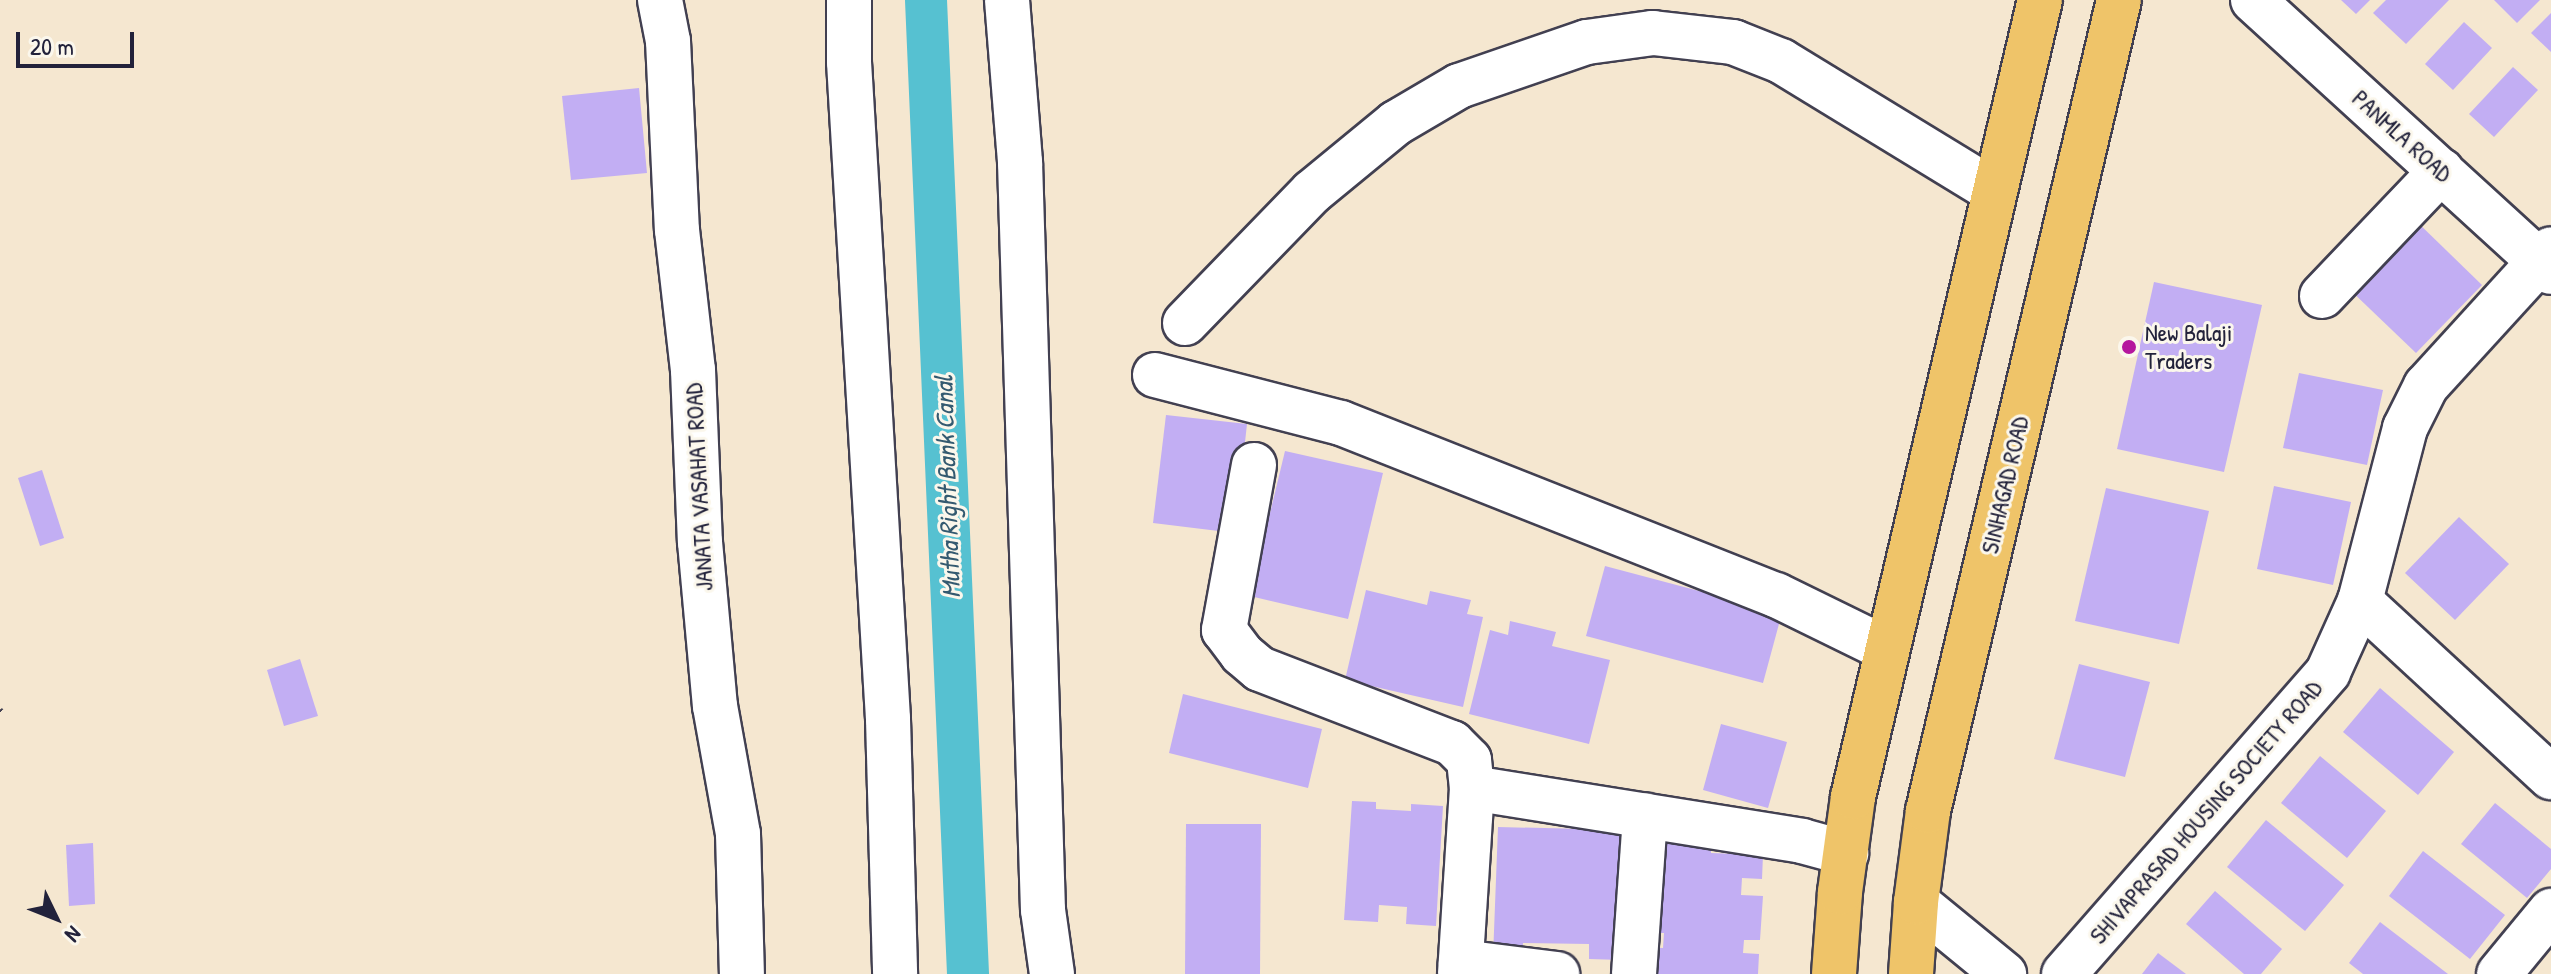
<!DOCTYPE html>
<style>
body{margin:0}
#map{position:relative;width:2551px;height:974px;overflow:hidden;background:#f5e7d0;font-family:"Patrick Hand",sans-serif}
div>[style]{position:absolute}
.canal>*{height:42px;margin:-21px;padding:0 21px;transform-origin:21px;border-radius:21px;background:#56c1d1}
.building>*{inset:0;background:#c2aef3}
.path>*{height:5px;margin-top:-2.5px;transform-origin:0;background:repeating-linear-gradient(90deg,#424051 0 2px,transparent 0 8px)}
.roads{filter:drop-shadow(2px 0 #424051) drop-shadow(-2px 0 #424051) drop-shadow(0 2px #424051) drop-shadow(0 -2px #424051)}
.minor>*{height:44px;margin:-22px;padding:0 22px;transform-origin:22px;border-radius:22px;background:#fff}
.major>*{height:44px;margin:-22px;padding:0 22px;transform-origin:22px;border-radius:22px;background:#efc469}
.dots>*{width:22px;height:22px;translate:-50% -50%;box-sizing:border-box;border:4px solid #fbf7ec;border-radius:50%}
span{translate:-50% -50%;white-space:nowrap;text-align:center;line-height:1.15;-webkit-text-stroke:6px #fbf7ec;paint-order:stroke}
.street-label{font-size:24px;color:#22223b}
.poi-label{font-size:24px;color:#22223b}
.left{translate:0 -50%;text-align:left}
.water-label{font-size:26px;color:#345a70;font-style:italic}
.north{position:absolute;left:16px;top:878px;width:80px;height:80px;-webkit-text-stroke:6px #fbf7ec;paint-order:stroke;rotate:133deg;font-size:22px;font-weight:700;line-height:32px;text-align:center;color:#22223b}
.north::after{content:'';display:block;margin:auto;width:28px;height:36px;background:#22223b;clip-path:polygon(50% 0,100% 100%,50% 72%,0 100%)}
.scale{position:absolute;left:16px;top:32px;width:118px;height:36px;box-sizing:border-box;border:4px solid #22223b;border-top:0;padding-left:10px;font-size:24px;line-height:28px;white-space:nowrap;color:#22223b;-webkit-text-stroke:6px #fbf7ec;paint-order:stroke}
</style>
<div id="map">
<div class="canal">
<i style="left:926px;top:0;width:975px;rotate:87.53deg"></i>
</div>
<div class="building">
<i style="clip-path:polygon(2341px 0,2370px 0,2356px 14px)"></i>
<i style="clip-path:polygon(2386px 0,2449px 0,2406px 44px,2373px 13px)"></i>
<i style="clip-path:polygon(2494px 0,2540px 0,2517px 23px)"></i>
<i style="clip-path:polygon(2551px 13px,2551px 52px,2531px 33px)"></i>
<i style="clip-path:polygon(2464px 22px,2492px 48px,2453px 90px,2425px 64px)"></i>
<i style="clip-path:polygon(2513px 67px,2538px 90px,2494px 137px,2469px 114px)"></i>
<i style="clip-path:polygon(639px 88px,647px 173px,571px 180px,562px 96px)"></i>
<i style="clip-path:polygon(2412px 217px,2482px 285px,2416px 353px,2346px 286px)"></i>
<i style="clip-path:polygon(2154px 282px,2262px 305px,2224px 472px,2117px 449px)"></i>
<i style="clip-path:polygon(2299px 373px,2383px 390px,2367px 465px,2283px 448px)"></i>
<i style="clip-path:polygon(1166px 415px,1247px 424px,1235px 533px,1153px 523px)"></i>
<i style="clip-path:polygon(1285px 451px,1383px 473px,1348px 619px,1250px 596px)"></i>
<i style="clip-path:polygon(42px 470px,64px 538px,40px 546px,18px 478px)"></i>
<i style="clip-path:polygon(2274px 486px,2351px 502px,2333px 585px,2257px 569px)"></i>
<i style="clip-path:polygon(2106px 488px,2209px 511px,2179px 644px,2075px 621px)"></i>
<i style="clip-path:polygon(2459px 517px,2509px 564px,2455px 620px,2405px 573px)"></i>
<i style="clip-path:polygon(1605px 566px,1782px 613px,1763px 683px,1586px 636px)"></i>
<i style="clip-path:polygon(1366px 590px,1427px 605px,1430px 591px,1471px 600px,1467px 614px,1483px 617px,1463px 707px,1345px 680px)"></i>
<i style="clip-path:polygon(1510px 621px,1556px 632px,1552px 646px,1610px 660px,1589px 744px,1469px 714px,1490px 630px,1508px 635px)"></i>
<i style="clip-path:polygon(300px 659px,318px 716px,284px 726px,267px 670px)"></i>
<i style="clip-path:polygon(2079px 664px,2150px 682px,2125px 777px,2054px 759px)"></i>
<i style="clip-path:polygon(2380px 688px,2454px 752px,2418px 795px,2343px 732px)"></i>
<i style="clip-path:polygon(1183px 694px,1322px 729px,1308px 788px,1169px 753px)"></i>
<i style="clip-path:polygon(1721px 724px,1787px 742px,1768px 808px,1703px 790px)"></i>
<i style="clip-path:polygon(2320px 756px,2386px 811px,2347px 858px,2281px 803px)"></i>
<i style="clip-path:polygon(1352px 801px,1376px 802px,1376px 809px,1411px 811px,1411px 804px,1443px 806px,1436px 926px,1406px 924px,1407px 907px,1379px 905px,1378px 922px,1344px 920px)"></i>
<i style="clip-path:polygon(2495px 803px,2551px 849px,2551px 869px,2527px 898px,2461px 844px)"></i>
<i style="clip-path:polygon(2266px 820px,2344px 885px,2305px 931px,2227px 867px)"></i>
<i style="clip-path:polygon(1186px 824px,1261px 824px,1260px 974px,1185px 974px)"></i>
<i style="clip-path:polygon(1498px 827px,1626px 830px,1621px 960px,1589px 959px,1589px 944px,1523px 943px,1522px 957px,1493px 957px)"></i>
<i style="clip-path:polygon(93px 843px,95px 904px,69px 906px,66px 845px)"></i>
<i style="clip-path:polygon(1653px 843px,1711px 845px,1711px 853px,1763px 855px,1762px 879px,1742px 878px,1741px 895px,1763px 896px,1760px 940px,1744px 940px,1743px 953px,1759px 954px,1758px 974px,1643px 974px,1644px 947px,1663px 948px,1664px 933px,1649px 933px)"></i>
<i style="clip-path:polygon(2423px 851px,2505px 915px,2470px 959px,2389px 896px)"></i>
<i style="clip-path:polygon(2215px 891px,2282px 949px,2261px 974px,2244px 974px,2186px 924px)"></i>
<i style="clip-path:polygon(2380px 922px,2448px 974px,2363px 974px,2349px 963px)"></i>
<i style="clip-path:polygon(2158px 953px,2186px 974px,2142px 974px)"></i>
</div>
<div class="path">
<i style="left:0;top:709px;width:4px;rotate:56deg"></i>
</div>
<div class="roads">
<div class="minor">
<i style="left:660px;top:0;width:42px;rotate:79deg"></i>
<i style="left:668px;top:41px;width:189px;rotate:87.3deg"></i>
<i style="left:677px;top:230px;width:141px;rotate:83.5deg"></i>
<i style="left:693px;top:370px;width:172px;rotate:87.7deg"></i>
<i style="left:700px;top:542px;width:165px;rotate:84.8deg"></i>
<i style="left:715px;top:706px;width:130px;rotate:79.8deg"></i>
<i style="left:738px;top:834px;width:140px;rotate:88.4deg"></i>
<i style="left:849px;top:0;width:62px;rotate:90deg"></i>
<i style="left:849px;top:62px;width:658px;rotate:86.6deg"></i>
<i style="left:888px;top:719px;width:255px;rotate:88.4deg"></i>
<i style="left:1007px;top:0;width:163px;rotate:85.4deg"></i>
<i style="left:1020px;top:162px;width:748px;rotate:88.24deg"></i>
<i style="left:1043px;top:910px;width:65px;rotate:82deg"></i>
<i style="left:2253px;top:0;width:403px;rotate:42.4deg"></i>
<i style="left:2322px;top:296px;width:173px;rotate:-46.4deg"></i>
<i style="left:1185px;top:323px;width:182px;rotate:-45.9deg"></i>
<i style="left:1312px;top:192px;width:109px;rotate:-39.4deg"></i>
<i style="left:1396px;top:123px;width:73px;rotate:-30.4deg"></i>
<i style="left:1459px;top:86px;width:135px;rotate:-19deg"></i>
<i style="left:1587px;top:42px;width:67px;rotate:-7.8deg"></i>
<i style="left:1653px;top:33px;width:81px;rotate:6.4deg"></i>
<i style="left:1733px;top:42px;width:52px;rotate:21.6deg"></i>
<i style="left:1781px;top:61px;width:250px;rotate:31.4deg"></i>
<i style="left:1155px;top:375px;width:192px;rotate:14.5deg"></i>
<i style="left:1341px;top:423px;width:468px;rotate:21.6deg"></i>
<i style="left:1776px;top:595px;width:123px;rotate:26.1deg"></i>
<i style="left:1254px;top:465px;width:168px;rotate:100.3deg"></i>
<i style="left:1224px;top:630px;width:30px;rotate:53deg"></i>
<i style="left:1242px;top:654px;width:23px;rotate:40deg"></i>
<i style="left:1260px;top:669px;width:206px;rotate:21.1deg"></i>
<i style="left:1452px;top:743px;width:24px;rotate:45deg"></i>
<i style="left:1469px;top:760px;width:28px;rotate:84deg"></i>
<i style="left:1472px;top:788px;width:186px;rotate:93.7deg"></i>
<i style="left:2360px;top:601px;width:260px;rotate:42.7deg"></i>
<i style="left:1472px;top:788px;width:334px;rotate:9.1deg"></i>
<i style="left:1802px;top:841px;width:46px;rotate:15.3deg"></i>
<i style="left:1916px;top:902px;width:114px;rotate:39.3deg"></i>
<i style="left:1461px;top:962px;width:97px;rotate:7.1deg"></i>
<i style="left:1634px;top:974px;width:159px;rotate:-86deg"></i>
<i style="left:2064px;top:974px;width:401px;rotate:-48.8deg"></i>
<i style="left:2328px;top:672px;width:78px;rotate:-65.7deg"></i>
<i style="left:2360px;top:601px;width:179px;rotate:-75.4deg"></i>
<i style="left:2405px;top:428px;width:47px;rotate:-63.4deg"></i>
<i style="left:2426px;top:386px;width:185px;rotate:-47.6deg"></i>
<i style="left:2499px;top:974px;width:82px;rotate:-50.5deg"></i>
</div>
<div class="major">
<i style="left:1834px;top:974px;width:82px;rotate:-85.8deg"></i>
<i style="left:1840px;top:892px;width:96px;rotate:-82.2deg"></i>
<i style="left:1853px;top:797px;width:819px;rotate:-76.8deg"></i>
<i style="left:1911px;top:974px;width:72px;rotate:-86deg"></i>
<i style="left:1916px;top:902px;width:92px;rotate:-82.5deg"></i>
<i style="left:1928px;top:811px;width:833px;rotate:-76.75deg"></i>
</div>
</div>
<div class="dots">
<i style="left:2129px;top:347px;background:#b5179e"></i>
</div>
<div class="street-label">
<span style="left:2402px;top:136px;rotate:42deg">PANMLA ROAD</span>
<span style="left:2005px;top:485px;rotate:-77deg">SINHAGAD ROAD</span>
<span style="left:699px;top:487px;rotate:-93deg">JANATA VASAHAT ROAD</span>
<span style="left:2206px;top:812px;rotate:-49deg">SHIVAPRASAD HOUSING SOCIETY ROAD</span>
</div>
<div class="poi-label">
<span class="left" style="left:2145px;top:347px">New Balaji<br>Traders</span>
</div>
<div class="water-label">
<span style="left:947px;top:487px;rotate:-92deg">Mutha Right Bank Canal</span>
</div>
<div class="north">N</div>
<div class="scale">20 m</div>
</div>
